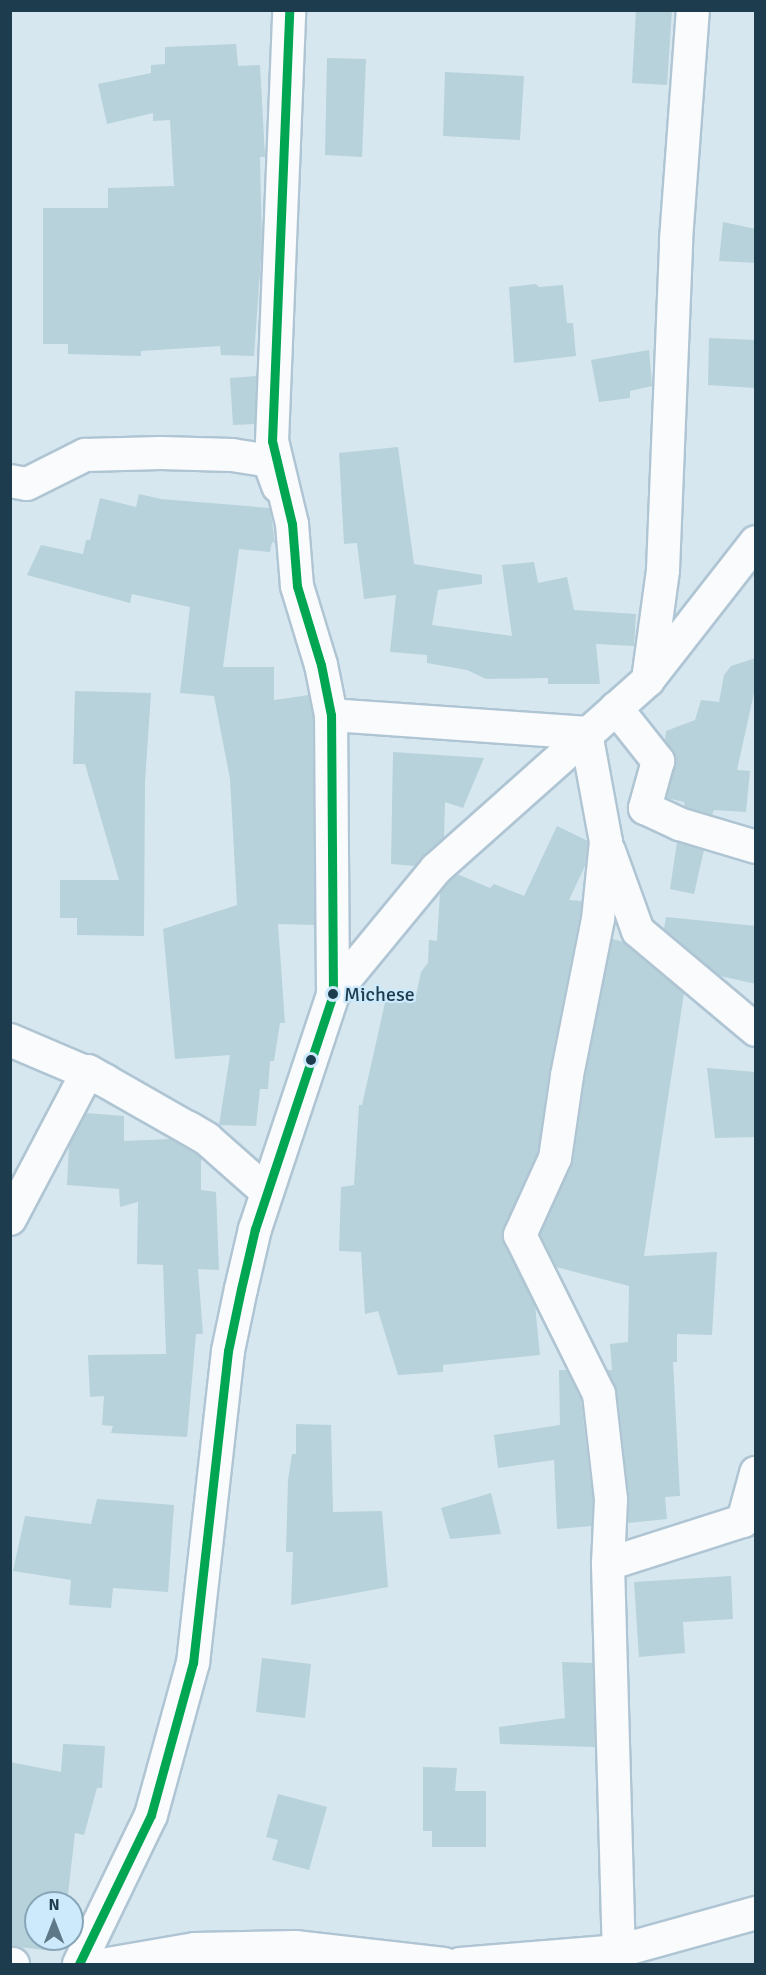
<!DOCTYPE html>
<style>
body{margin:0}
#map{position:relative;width:766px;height:1975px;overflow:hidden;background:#d6e7f0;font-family:Signika,sans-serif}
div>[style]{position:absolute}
.building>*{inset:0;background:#b7d2da}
.roads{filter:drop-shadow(2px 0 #afc5d3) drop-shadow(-2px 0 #afc5d3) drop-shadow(0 2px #afc5d3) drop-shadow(0 -2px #afc5d3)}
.minor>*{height:32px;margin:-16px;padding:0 16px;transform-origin:16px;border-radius:16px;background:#f9fbfd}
.bus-1>*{height:9px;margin:-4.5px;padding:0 4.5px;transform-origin:4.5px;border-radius:4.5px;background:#00a651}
.dots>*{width:16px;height:16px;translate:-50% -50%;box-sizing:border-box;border:3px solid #cceafb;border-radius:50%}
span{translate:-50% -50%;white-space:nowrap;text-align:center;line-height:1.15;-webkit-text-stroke:4.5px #cceafb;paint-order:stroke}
.bus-label{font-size:20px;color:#1d3d4e}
.left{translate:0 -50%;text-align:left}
.frame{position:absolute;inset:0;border:12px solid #1d3d4e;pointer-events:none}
.north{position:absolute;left:24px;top:1891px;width:60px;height:60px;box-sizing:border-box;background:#cceafb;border:2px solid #86a5b6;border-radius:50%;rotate:0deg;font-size:16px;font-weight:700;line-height:24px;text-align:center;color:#1d3d4e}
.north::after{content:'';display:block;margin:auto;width:21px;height:27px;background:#5e7887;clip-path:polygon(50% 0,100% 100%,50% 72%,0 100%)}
</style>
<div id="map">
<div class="building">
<i style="clip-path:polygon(636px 10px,672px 10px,667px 85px,632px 83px)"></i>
<i style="clip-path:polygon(236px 44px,238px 66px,260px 65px,265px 157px,260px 157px,262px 244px,254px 356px,221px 355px,220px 346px,141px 351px,141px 356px,68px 354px,68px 344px,43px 344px,43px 208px,108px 208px,108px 188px,174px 186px,170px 120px,153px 121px,153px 113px,107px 124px,98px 84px,151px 73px,151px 65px,165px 64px,165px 47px)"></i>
<i style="clip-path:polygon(327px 58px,366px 59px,362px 157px,325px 155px)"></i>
<i style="clip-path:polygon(445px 72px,524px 76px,520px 140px,443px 136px)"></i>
<i style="clip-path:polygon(723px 222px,756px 229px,756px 263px,719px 261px)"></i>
<i style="clip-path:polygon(536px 284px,539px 287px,563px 285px,567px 323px,573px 323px,576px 356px,514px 363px,509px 287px)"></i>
<i style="clip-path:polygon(709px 338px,756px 340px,756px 388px,708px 385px)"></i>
<i style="clip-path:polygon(649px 350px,652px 386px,630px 391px,630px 398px,599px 402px,591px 360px)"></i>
<i style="clip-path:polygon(257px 376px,255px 424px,233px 425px,230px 378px)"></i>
<i style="clip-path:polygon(398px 447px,414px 564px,482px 575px,482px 584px,438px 590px,432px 625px,512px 636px,502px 565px,534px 562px,538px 583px,567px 577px,574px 610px,636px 614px,634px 646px,596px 644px,600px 684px,548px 684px,548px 678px,486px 679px,467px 670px,427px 663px,427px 655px,390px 652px,396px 595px,364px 599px,357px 543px,344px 544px,339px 453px)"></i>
<i style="clip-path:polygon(139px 494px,161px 499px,270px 508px,275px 543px,272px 542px,270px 552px,239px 549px,223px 667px,274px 667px,274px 700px,309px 695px,313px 717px,315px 925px,278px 924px,285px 1023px,280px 1023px,274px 1061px,270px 1061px,268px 1089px,260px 1089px,256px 1126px,219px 1125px,230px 1055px,175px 1059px,163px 929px,237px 905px,230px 779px,214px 696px,180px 693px,190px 607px,132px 594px,130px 603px,27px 575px,41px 545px,83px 554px,86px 540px,90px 540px,100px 498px,136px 507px)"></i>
<i style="clip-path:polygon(756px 658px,756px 684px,737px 770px,750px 771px,746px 812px,714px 810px,712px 815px,685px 807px,684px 802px,666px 798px,676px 758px,665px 741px,666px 731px,695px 720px,701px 700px,719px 702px,724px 675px,731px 666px)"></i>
<i style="clip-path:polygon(75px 691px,151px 693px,145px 782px,144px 936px,77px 935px,77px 918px,60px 918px,60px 880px,119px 880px,85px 764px,73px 764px)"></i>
<i style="clip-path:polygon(393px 752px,484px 758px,463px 808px,445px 802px,444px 838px,415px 866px,391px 864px)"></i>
<i style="clip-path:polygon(557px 826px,588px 841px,585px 866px,569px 900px,582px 901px,580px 916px,549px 1073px,538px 1153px,502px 1235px,535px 1305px,540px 1355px,443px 1365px,443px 1372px,398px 1375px,378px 1311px,365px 1314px,361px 1252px,339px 1251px,341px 1187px,354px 1185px,359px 1105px,362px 1105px,387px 994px,415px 1000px,421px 972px,428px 963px,429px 940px,437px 941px,440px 893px,449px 882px,457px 874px,490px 888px,494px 884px,524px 896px)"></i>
<i style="clip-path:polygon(677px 842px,704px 850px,694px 894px,670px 889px)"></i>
<i style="clip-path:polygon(666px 917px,756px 926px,756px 984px,720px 976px,664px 929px)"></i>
<i style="clip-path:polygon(612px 939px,624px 942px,684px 993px,644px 1256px,717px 1252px,712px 1335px,677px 1334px,677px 1362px,673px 1362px,680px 1496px,665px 1497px,667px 1519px,628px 1523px,629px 1498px,617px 1392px,607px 1370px,612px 1370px,610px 1344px,628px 1342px,629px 1286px,556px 1267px,540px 1235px,573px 1161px,585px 1079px)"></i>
<i style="clip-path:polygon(707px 1068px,756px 1072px,756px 1137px,715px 1138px)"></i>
<i style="clip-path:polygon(86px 1113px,124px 1116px,124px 1141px,170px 1139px,196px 1154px,201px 1158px,201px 1190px,216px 1192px,219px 1270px,198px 1269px,203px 1334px,196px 1334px,187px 1437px,111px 1433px,113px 1426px,102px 1425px,104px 1396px,90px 1397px,88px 1355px,166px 1354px,163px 1265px,137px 1264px,138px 1202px,120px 1207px,119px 1189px,67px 1185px,69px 1146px)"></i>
<i style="clip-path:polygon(559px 1370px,567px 1370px,581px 1399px,593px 1501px,592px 1526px,557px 1529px,554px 1460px,498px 1468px,494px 1435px,560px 1425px)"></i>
<i style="clip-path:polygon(296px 1424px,331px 1425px,333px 1512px,382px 1511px,388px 1587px,291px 1605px,293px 1552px,286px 1552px,288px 1480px,292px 1454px,296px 1454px)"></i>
<i style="clip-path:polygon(491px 1493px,501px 1534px,450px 1539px,441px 1508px)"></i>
<i style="clip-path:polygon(97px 1499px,174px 1505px,168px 1592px,113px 1588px,111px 1608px,69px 1605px,71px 1580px,13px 1571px,25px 1516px,91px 1524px)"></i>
<i style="clip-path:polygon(731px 1576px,733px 1619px,683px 1622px,685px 1653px,639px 1657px,634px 1582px)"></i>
<i style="clip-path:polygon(262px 1658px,311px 1664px,305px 1718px,256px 1712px)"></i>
<i style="clip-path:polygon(562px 1662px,593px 1663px,595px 1747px,500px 1744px,499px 1727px,565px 1718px)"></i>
<i style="clip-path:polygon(63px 1744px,105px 1746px,102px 1788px,97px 1788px,84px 1835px,75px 1833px,67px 1903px,36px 1903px,36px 1939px,54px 1939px,53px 1951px,10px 1946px,10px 1762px,61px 1772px)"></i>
<i style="clip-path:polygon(423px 1767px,457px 1768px,455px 1791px,486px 1791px,486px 1847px,432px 1847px,432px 1831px,423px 1831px)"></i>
<i style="clip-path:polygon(278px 1794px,327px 1807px,309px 1870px,272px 1860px,278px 1840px,266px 1837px)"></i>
</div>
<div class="roads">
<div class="minor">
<i style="left:10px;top:481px;width:17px;rotate:10deg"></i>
<i style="left:27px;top:484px;width:65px;rotate:-26.6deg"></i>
<i style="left:85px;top:455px;width:76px;rotate:-1.5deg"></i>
<i style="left:161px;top:453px;width:71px;rotate:1.6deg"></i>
<i style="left:232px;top:455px;width:37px;rotate:9deg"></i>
<i style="left:269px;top:461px;width:27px;rotate:70deg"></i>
<i style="left:648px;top:680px;width:111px;rotate:-82.2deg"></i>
<i style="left:663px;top:570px;width:330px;rotate:-87.7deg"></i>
<i style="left:676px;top:240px;width:231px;rotate:-85.8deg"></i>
<i style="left:616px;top:708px;width:68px;rotate:51.6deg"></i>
<i style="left:658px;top:761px;width:49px;rotate:105.5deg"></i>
<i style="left:645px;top:808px;width:38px;rotate:25deg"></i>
<i style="left:679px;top:824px;width:80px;rotate:16.6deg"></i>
<i style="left:331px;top:715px;width:256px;rotate:4deg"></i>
<i style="left:586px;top:733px;width:111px;rotate:79.6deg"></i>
<i style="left:606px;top:842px;width:77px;rotate:95.9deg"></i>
<i style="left:598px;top:919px;width:160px;rotate:101.2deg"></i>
<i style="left:567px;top:1076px;width:83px;rotate:98.3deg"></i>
<i style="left:555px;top:1158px;width:85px;rotate:114.4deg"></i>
<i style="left:520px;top:1235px;width:178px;rotate:63.6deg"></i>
<i style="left:599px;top:1394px;width:107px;rotate:83.5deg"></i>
<i style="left:611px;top:1500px;width:64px;rotate:92.7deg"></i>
<i style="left:608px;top:1564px;width:400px;rotate:88.4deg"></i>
<i style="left:609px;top:851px;width:85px;rotate:70.1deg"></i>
<i style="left:638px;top:931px;width:154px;rotate:40deg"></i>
<i style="left:333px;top:994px;width:162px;rotate:-50.5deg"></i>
<i style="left:436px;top:869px;width:284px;rotate:-41.7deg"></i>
<i style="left:648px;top:680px;width:175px;rotate:-52deg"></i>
<i style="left:10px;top:1040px;width:104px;rotate:23.1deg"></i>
<i style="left:189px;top:1128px;width:21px;rotate:31deg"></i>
<i style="left:207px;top:1139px;width:80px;rotate:41.5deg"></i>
<i style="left:10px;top:1219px;width:167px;rotate:-62.2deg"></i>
<i style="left:88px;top:1071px;width:137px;rotate:29.7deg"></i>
<i style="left:608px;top:1564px;width:142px;rotate:-17.7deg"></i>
<i style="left:743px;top:1521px;width:50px;rotate:-74.8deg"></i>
<i style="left:10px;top:1964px;width:3px"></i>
<i style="left:79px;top:1964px;width:165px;rotate:-64.2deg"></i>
<i style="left:151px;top:1815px;width:158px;rotate:-74.6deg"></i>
<i style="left:193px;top:1663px;width:314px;rotate:-83.6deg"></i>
<i style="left:228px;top:1351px;width:63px;rotate:-78.2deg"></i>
<i style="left:241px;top:1289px;width:62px;rotate:-76.9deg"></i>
<i style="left:255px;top:1229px;width:248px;rotate:-71.6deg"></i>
<i style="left:333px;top:994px;width:279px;rotate:-90.4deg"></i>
<i style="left:331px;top:715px;width:51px;rotate:-101.3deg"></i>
<i style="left:321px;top:665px;width:83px;rotate:-106.9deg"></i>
<i style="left:297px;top:586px;width:62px;rotate:-94.6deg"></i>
<i style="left:292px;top:524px;width:85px;rotate:-103.5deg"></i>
<i style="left:272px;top:441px;width:431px;rotate:-87.7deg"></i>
<i style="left:108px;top:1964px;width:88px;rotate:-9.8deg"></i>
<i style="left:195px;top:1949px;width:100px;rotate:-1.1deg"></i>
<i style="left:295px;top:1947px;width:150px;rotate:6.5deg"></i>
<i style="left:460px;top:1964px;width:160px;rotate:-4.7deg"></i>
<i style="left:619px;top:1951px;width:142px;rotate:-15.5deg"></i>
</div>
</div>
<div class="bus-1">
<i style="left:79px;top:1964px;width:165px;rotate:-64.2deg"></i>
<i style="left:151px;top:1815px;width:158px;rotate:-74.6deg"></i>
<i style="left:193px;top:1663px;width:314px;rotate:-83.6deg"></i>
<i style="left:228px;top:1351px;width:63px;rotate:-78.2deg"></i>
<i style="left:241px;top:1289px;width:62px;rotate:-76.9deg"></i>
<i style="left:255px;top:1229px;width:248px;rotate:-71.6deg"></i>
<i style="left:333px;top:994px;width:279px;rotate:-90.4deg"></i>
<i style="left:331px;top:715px;width:51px;rotate:-101.3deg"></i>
<i style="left:321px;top:665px;width:83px;rotate:-106.9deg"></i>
<i style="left:297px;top:586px;width:62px;rotate:-94.6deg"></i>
<i style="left:292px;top:524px;width:85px;rotate:-103.5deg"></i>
<i style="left:272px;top:441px;width:431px;rotate:-87.7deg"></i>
</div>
<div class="dots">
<i style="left:333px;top:994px;background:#1d3d4e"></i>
<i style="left:311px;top:1060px;background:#1d3d4e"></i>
</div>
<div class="bus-label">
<span class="left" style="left:344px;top:994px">Michese</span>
</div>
<div class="frame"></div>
<div class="north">N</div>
</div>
